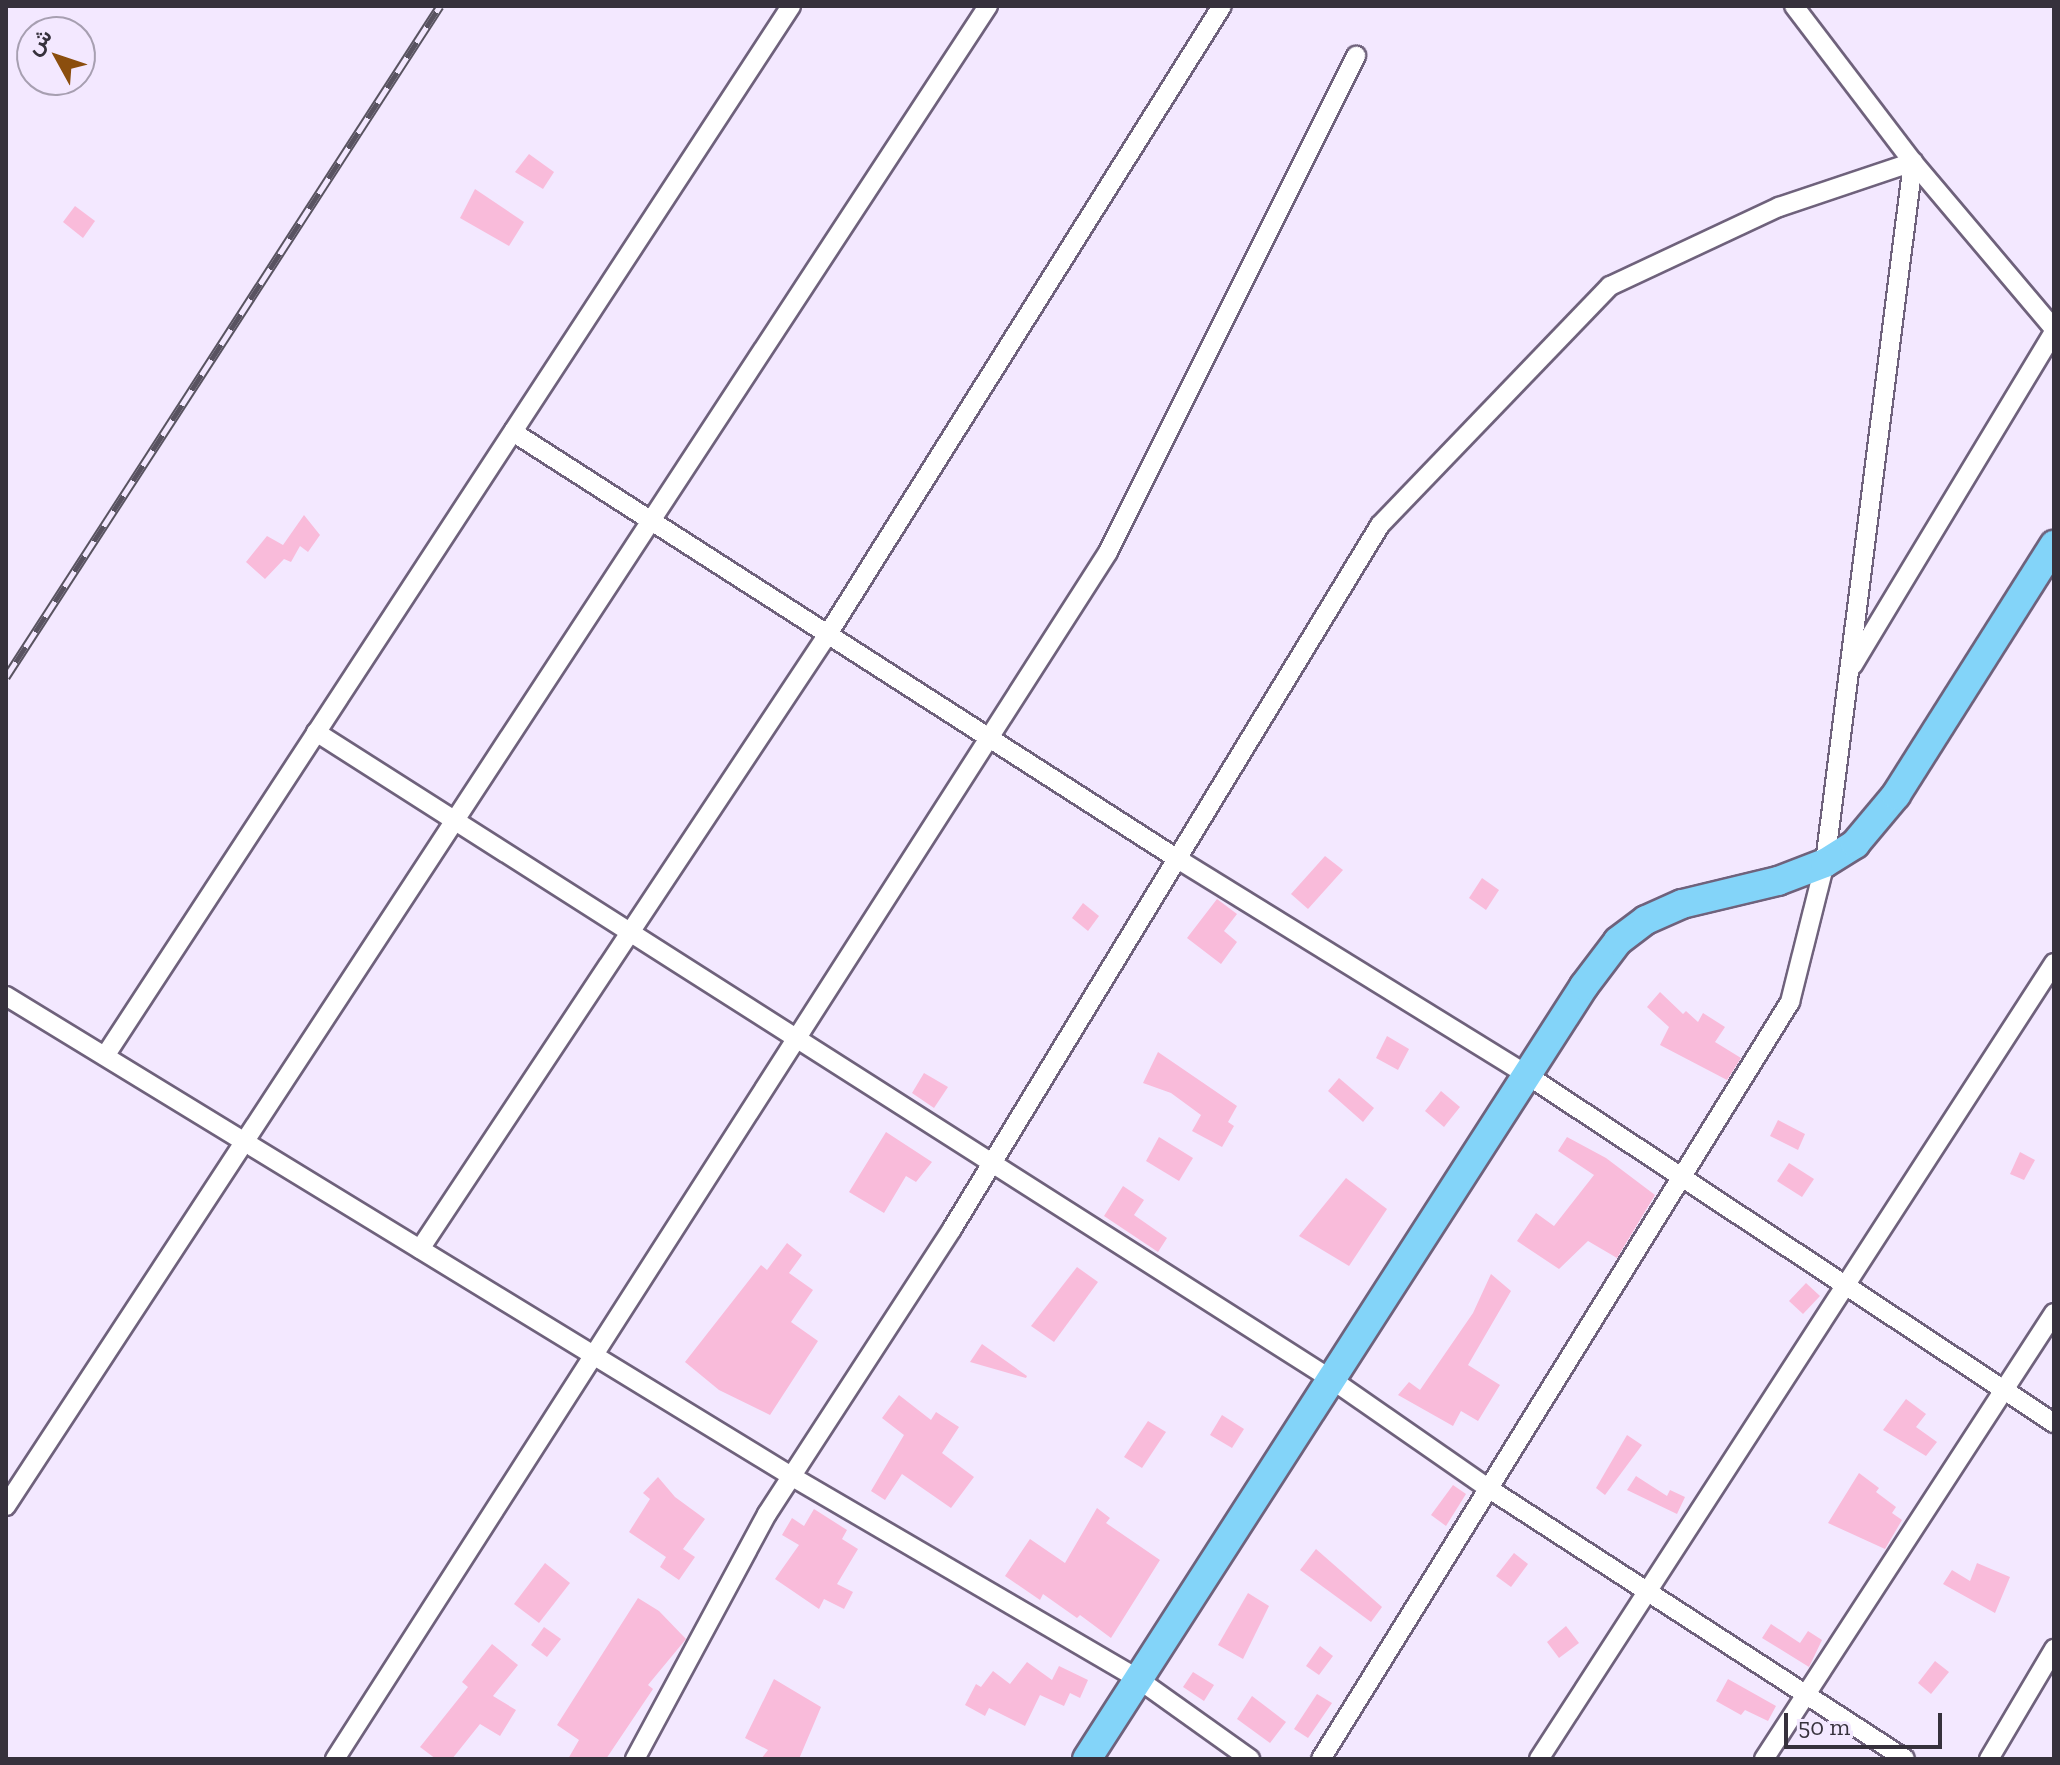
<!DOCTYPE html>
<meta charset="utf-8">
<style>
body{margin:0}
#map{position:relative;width:2060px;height:1765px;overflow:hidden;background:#f3e8ff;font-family:"Zilla Slab",Vazirmatn,serif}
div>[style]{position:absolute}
.building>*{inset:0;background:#f9bbda}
.roads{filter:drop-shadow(2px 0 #6f627c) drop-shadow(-2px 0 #6f627c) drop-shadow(0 2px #6f627c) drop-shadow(0 -2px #6f627c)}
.minor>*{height:18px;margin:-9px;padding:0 9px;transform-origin:9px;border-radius:9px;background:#fff}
.primary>*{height:28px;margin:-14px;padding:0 14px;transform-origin:14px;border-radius:14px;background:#83d4f9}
.rail>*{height:9px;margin-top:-4.5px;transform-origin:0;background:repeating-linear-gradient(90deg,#f3e8ff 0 18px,#595361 0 36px);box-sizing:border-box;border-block:2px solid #595361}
span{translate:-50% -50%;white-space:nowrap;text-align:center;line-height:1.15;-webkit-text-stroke:6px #f3e8ff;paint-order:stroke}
.frame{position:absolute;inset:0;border:8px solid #36313c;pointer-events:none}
.north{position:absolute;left:16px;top:16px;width:80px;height:80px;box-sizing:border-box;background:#f3e8ff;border:2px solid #a79fb1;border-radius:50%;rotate:310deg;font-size:22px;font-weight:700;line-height:32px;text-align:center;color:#36313c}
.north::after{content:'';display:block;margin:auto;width:28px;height:36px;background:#8b4e0e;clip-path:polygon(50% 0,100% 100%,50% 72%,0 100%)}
.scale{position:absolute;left:1784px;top:1713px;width:158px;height:36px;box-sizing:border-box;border:4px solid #36313c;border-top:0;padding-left:10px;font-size:24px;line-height:28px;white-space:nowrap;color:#36313c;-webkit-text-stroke:6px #f3e8ff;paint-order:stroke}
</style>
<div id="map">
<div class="building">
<i style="clip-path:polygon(529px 154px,554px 172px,543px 189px,515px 172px)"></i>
<i style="clip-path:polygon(475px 189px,524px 222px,509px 246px,460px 218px)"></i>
<i style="clip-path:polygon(75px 206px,95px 221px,83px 238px,63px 222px)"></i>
<i style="clip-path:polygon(304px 515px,320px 535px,308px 552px,300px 546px,291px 562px,284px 559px,265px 579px,246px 562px,267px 536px,283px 545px)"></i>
<i style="clip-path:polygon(1325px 856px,1343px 870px,1308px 909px,1291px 894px)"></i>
<i style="clip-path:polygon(1482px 878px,1499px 890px,1486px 910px,1469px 898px)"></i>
<i style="clip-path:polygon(1217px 899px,1237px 914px,1224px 931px,1237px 942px,1221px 964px,1187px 938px)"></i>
<i style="clip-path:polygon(1083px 903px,1099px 916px,1088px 931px,1072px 918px)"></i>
<i style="clip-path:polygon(1660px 992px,1683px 1014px,1686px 1011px,1698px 1022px,1703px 1013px,1725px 1027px,1715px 1042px,1741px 1058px,1727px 1080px,1660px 1045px,1669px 1027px,1647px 1007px)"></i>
<i style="clip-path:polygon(1387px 1036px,1409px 1049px,1398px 1070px,1376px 1058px)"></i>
<i style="clip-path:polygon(1158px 1052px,1237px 1106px,1228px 1122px,1234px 1126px,1222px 1147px,1192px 1131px,1201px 1115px,1171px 1093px,1143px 1083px)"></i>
<i style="clip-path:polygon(924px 1073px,948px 1087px,934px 1108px,912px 1093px)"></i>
<i style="clip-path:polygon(1339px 1078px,1374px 1108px,1363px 1122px,1328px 1091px)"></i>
<i style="clip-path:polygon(1441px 1091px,1460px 1107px,1444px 1127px,1425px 1111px)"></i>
<i style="clip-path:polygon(1778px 1120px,1805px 1134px,1798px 1150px,1770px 1136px)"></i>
<i style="clip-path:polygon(886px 1132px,932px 1162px,916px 1182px,906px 1176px,884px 1213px,849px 1192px)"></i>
<i style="clip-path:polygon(1159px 1137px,1193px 1158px,1179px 1181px,1146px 1161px)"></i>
<i style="clip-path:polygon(1567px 1137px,1606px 1158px,1655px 1195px,1617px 1258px,1588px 1241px,1559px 1269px,1517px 1241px,1536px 1213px,1554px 1226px,1594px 1175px,1558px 1151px)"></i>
<i style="clip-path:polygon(2020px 1152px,2035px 1160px,2024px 1180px,2010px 1174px)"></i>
<i style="clip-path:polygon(1789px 1163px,1814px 1179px,1802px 1197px,1777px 1181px)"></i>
<i style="clip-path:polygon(1346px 1178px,1387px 1209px,1349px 1266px,1299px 1236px)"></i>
<i style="clip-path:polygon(1123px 1186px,1144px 1200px,1134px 1215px,1167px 1238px,1158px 1252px,1104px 1216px)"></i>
<i style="clip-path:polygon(787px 1243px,802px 1255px,789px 1273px,813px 1290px,791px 1322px,818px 1341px,770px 1415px,719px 1390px,685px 1362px,761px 1265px,767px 1270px)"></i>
<i style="clip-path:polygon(1077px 1267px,1098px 1282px,1054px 1342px,1031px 1326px)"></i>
<i style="clip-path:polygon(1491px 1274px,1511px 1291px,1468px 1365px,1500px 1385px,1478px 1421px,1461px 1411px,1453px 1426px,1398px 1395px,1409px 1382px,1420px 1390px,1473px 1313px)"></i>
<i style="clip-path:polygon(1806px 1283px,1820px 1296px,1803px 1314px,1789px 1301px)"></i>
<i style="clip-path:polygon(982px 1344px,1027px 1376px,1026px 1378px,970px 1362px)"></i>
<i style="clip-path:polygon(899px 1395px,931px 1420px,936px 1412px,959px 1427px,942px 1453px,974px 1477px,951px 1508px,902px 1474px,885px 1500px,871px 1491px,904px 1435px,882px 1418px)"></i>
<i style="clip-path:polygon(1906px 1399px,1926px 1414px,1916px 1427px,1937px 1442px,1926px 1456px,1883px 1430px)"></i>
<i style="clip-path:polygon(1222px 1415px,1244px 1429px,1232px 1448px,1210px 1435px)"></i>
<i style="clip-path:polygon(1148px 1421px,1166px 1432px,1142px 1468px,1124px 1457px)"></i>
<i style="clip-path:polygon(1627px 1435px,1642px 1445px,1605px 1495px,1596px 1488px)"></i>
<i style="clip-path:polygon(1859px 1473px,1879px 1488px,1876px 1492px,1896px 1507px,1892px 1513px,1902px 1520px,1885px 1549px,1828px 1523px)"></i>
<i style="clip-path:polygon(1636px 1476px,1667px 1496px,1670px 1490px,1685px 1497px,1677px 1514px,1627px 1490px)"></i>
<i style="clip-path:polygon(658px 1477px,675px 1497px,705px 1519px,683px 1549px,695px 1557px,679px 1580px,660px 1567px,666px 1557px,629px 1532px,650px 1499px,643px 1493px)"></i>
<i style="clip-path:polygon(1453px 1485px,1466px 1494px,1446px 1526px,1431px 1515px)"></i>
<i style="clip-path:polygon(1097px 1508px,1110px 1518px,1106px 1523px,1160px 1560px,1111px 1638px,1080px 1615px,1077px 1618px,1043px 1594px,1040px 1600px,1005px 1576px,1030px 1539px,1065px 1563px)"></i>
<i style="clip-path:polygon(814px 1509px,847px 1530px,842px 1539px,858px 1549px,837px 1584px,853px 1592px,844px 1609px,824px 1599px,819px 1609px,775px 1579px,799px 1545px,782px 1535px,792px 1518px,804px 1526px)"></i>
<i style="clip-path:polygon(1316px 1549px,1382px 1607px,1371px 1622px,1300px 1570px)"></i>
<i style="clip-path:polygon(1514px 1553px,1528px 1564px,1511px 1587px,1496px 1576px)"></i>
<i style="clip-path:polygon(545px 1563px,570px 1583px,539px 1623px,514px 1604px)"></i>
<i style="clip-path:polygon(1977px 1563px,2010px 1577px,1995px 1613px,1943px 1584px,1952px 1570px,1970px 1581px)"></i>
<i style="clip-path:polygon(1248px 1593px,1269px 1606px,1243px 1659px,1218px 1645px)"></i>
<i style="clip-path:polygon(638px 1598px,659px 1611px,686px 1639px,648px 1685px,653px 1689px,606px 1759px,568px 1759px,579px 1740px,557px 1725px)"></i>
<i style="clip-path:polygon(1771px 1624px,1800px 1643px,1808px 1631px,1822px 1640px,1809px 1667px,1762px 1638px)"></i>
<i style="clip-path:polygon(1566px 1626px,1579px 1643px,1559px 1658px,1547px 1642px)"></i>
<i style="clip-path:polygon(544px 1627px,561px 1639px,547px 1657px,531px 1645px)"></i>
<i style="clip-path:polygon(492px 1644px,518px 1665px,493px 1696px,516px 1710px,500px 1736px,480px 1724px,452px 1759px,436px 1759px,420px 1747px,468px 1687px,462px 1682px)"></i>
<i style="clip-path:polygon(1320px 1646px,1333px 1656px,1319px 1675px,1306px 1666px)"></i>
<i style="clip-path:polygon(1935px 1661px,1949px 1672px,1931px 1694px,1918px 1683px)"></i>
<i style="clip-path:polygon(1027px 1662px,1052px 1680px,1059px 1666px,1088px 1680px,1080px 1698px,1070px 1693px,1064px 1706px,1040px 1695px,1025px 1726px,989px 1708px,985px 1716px,965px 1705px,976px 1684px,981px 1687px,993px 1671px,1010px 1684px)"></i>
<i style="clip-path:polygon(1193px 1672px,1214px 1685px,1204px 1701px,1183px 1687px)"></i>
<i style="clip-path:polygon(774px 1679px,821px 1707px,799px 1759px,761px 1759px,768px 1750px,745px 1738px)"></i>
<i style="clip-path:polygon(1728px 1679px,1776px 1706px,1768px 1721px,1745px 1710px,1741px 1715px,1716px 1701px)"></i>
<i style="clip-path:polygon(1317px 1694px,1332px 1703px,1308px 1738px,1294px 1729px)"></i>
<i style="clip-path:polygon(1252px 1696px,1286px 1722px,1270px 1743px,1237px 1719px)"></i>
</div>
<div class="roads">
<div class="minor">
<i style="left:1794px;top:6px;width:196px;rotate:52.7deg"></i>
<i style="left:1913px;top:162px;width:219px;rotate:49.8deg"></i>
<i style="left:513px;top:432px;width:788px;rotate:32.72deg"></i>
<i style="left:1176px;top:858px;width:413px;rotate:31.7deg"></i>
<i style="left:1527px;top:1075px;width:632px;rotate:33.44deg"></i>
<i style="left:1853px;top:665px;width:389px;rotate:-58.9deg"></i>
<i style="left:316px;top:732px;width:1204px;rotate:32.52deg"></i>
<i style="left:1331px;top:1379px;width:191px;rotate:34.8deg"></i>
<i style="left:1488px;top:1488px;width:497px;rotate:33deg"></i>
<i style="left:6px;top:996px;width:920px;rotate:31.44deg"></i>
<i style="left:791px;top:1476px;width:402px;rotate:30.3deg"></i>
<i style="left:1138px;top:1679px;width:138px;rotate:35.5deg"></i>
<i style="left:105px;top:1056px;width:1254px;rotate:-56.84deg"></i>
<i style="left:420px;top:1249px;width:738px;rotate:-56.44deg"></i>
<i style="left:828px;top:634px;width:741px;rotate:-57.9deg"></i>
<i style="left:6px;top:1506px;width:1793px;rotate:-56.79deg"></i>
<i style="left:335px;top:1759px;width:1433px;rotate:-57.36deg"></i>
<i style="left:1108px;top:552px;width:555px;rotate:-63.43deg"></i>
<i style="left:635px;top:1759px;width:278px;rotate:-61.7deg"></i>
<i style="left:767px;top:1514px;width:340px;rotate:-57deg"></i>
<i style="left:952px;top:1229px;width:824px;rotate:-58.7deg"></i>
<i style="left:1380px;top:525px;width:332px;rotate:-46.1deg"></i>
<i style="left:1610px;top:286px;width:187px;rotate:-25.1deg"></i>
<i style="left:1779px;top:207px;width:141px;rotate:-18.6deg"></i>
<i style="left:1321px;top:1759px;width:891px;rotate:-58.22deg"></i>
<i style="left:1790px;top:1002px;width:143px;rotate:-75.9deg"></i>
<i style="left:1825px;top:863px;width:707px;rotate:-82.84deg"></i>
<i style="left:1539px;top:1759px;width:948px;rotate:-57.1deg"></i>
<i style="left:1764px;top:1759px;width:532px;rotate:-56.97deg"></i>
<i style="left:1989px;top:1759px;width:128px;rotate:-59.4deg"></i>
</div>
<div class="primary">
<i style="left:1087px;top:1759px;width:919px;rotate:-57.26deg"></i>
<i style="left:1584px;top:986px;width:56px;rotate:-52.9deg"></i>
<i style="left:1618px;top:941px;width:35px;rotate:-37deg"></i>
<i style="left:1646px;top:920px;width:39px;rotate:-24deg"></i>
<i style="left:1682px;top:904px;width:99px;rotate:-13.5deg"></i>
<i style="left:1778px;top:881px;width:50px;rotate:-21deg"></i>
<i style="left:1825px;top:863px;width:36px;rotate:-32deg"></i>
<i style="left:1855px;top:844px;width:64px;rotate:-50.1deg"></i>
<i style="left:1896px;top:795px;width:296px;rotate:-57.7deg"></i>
</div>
</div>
<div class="rail">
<i style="left:6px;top:677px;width:799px;rotate:-57.11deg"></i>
</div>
<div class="frame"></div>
<div class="north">ش</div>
<div class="scale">50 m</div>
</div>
